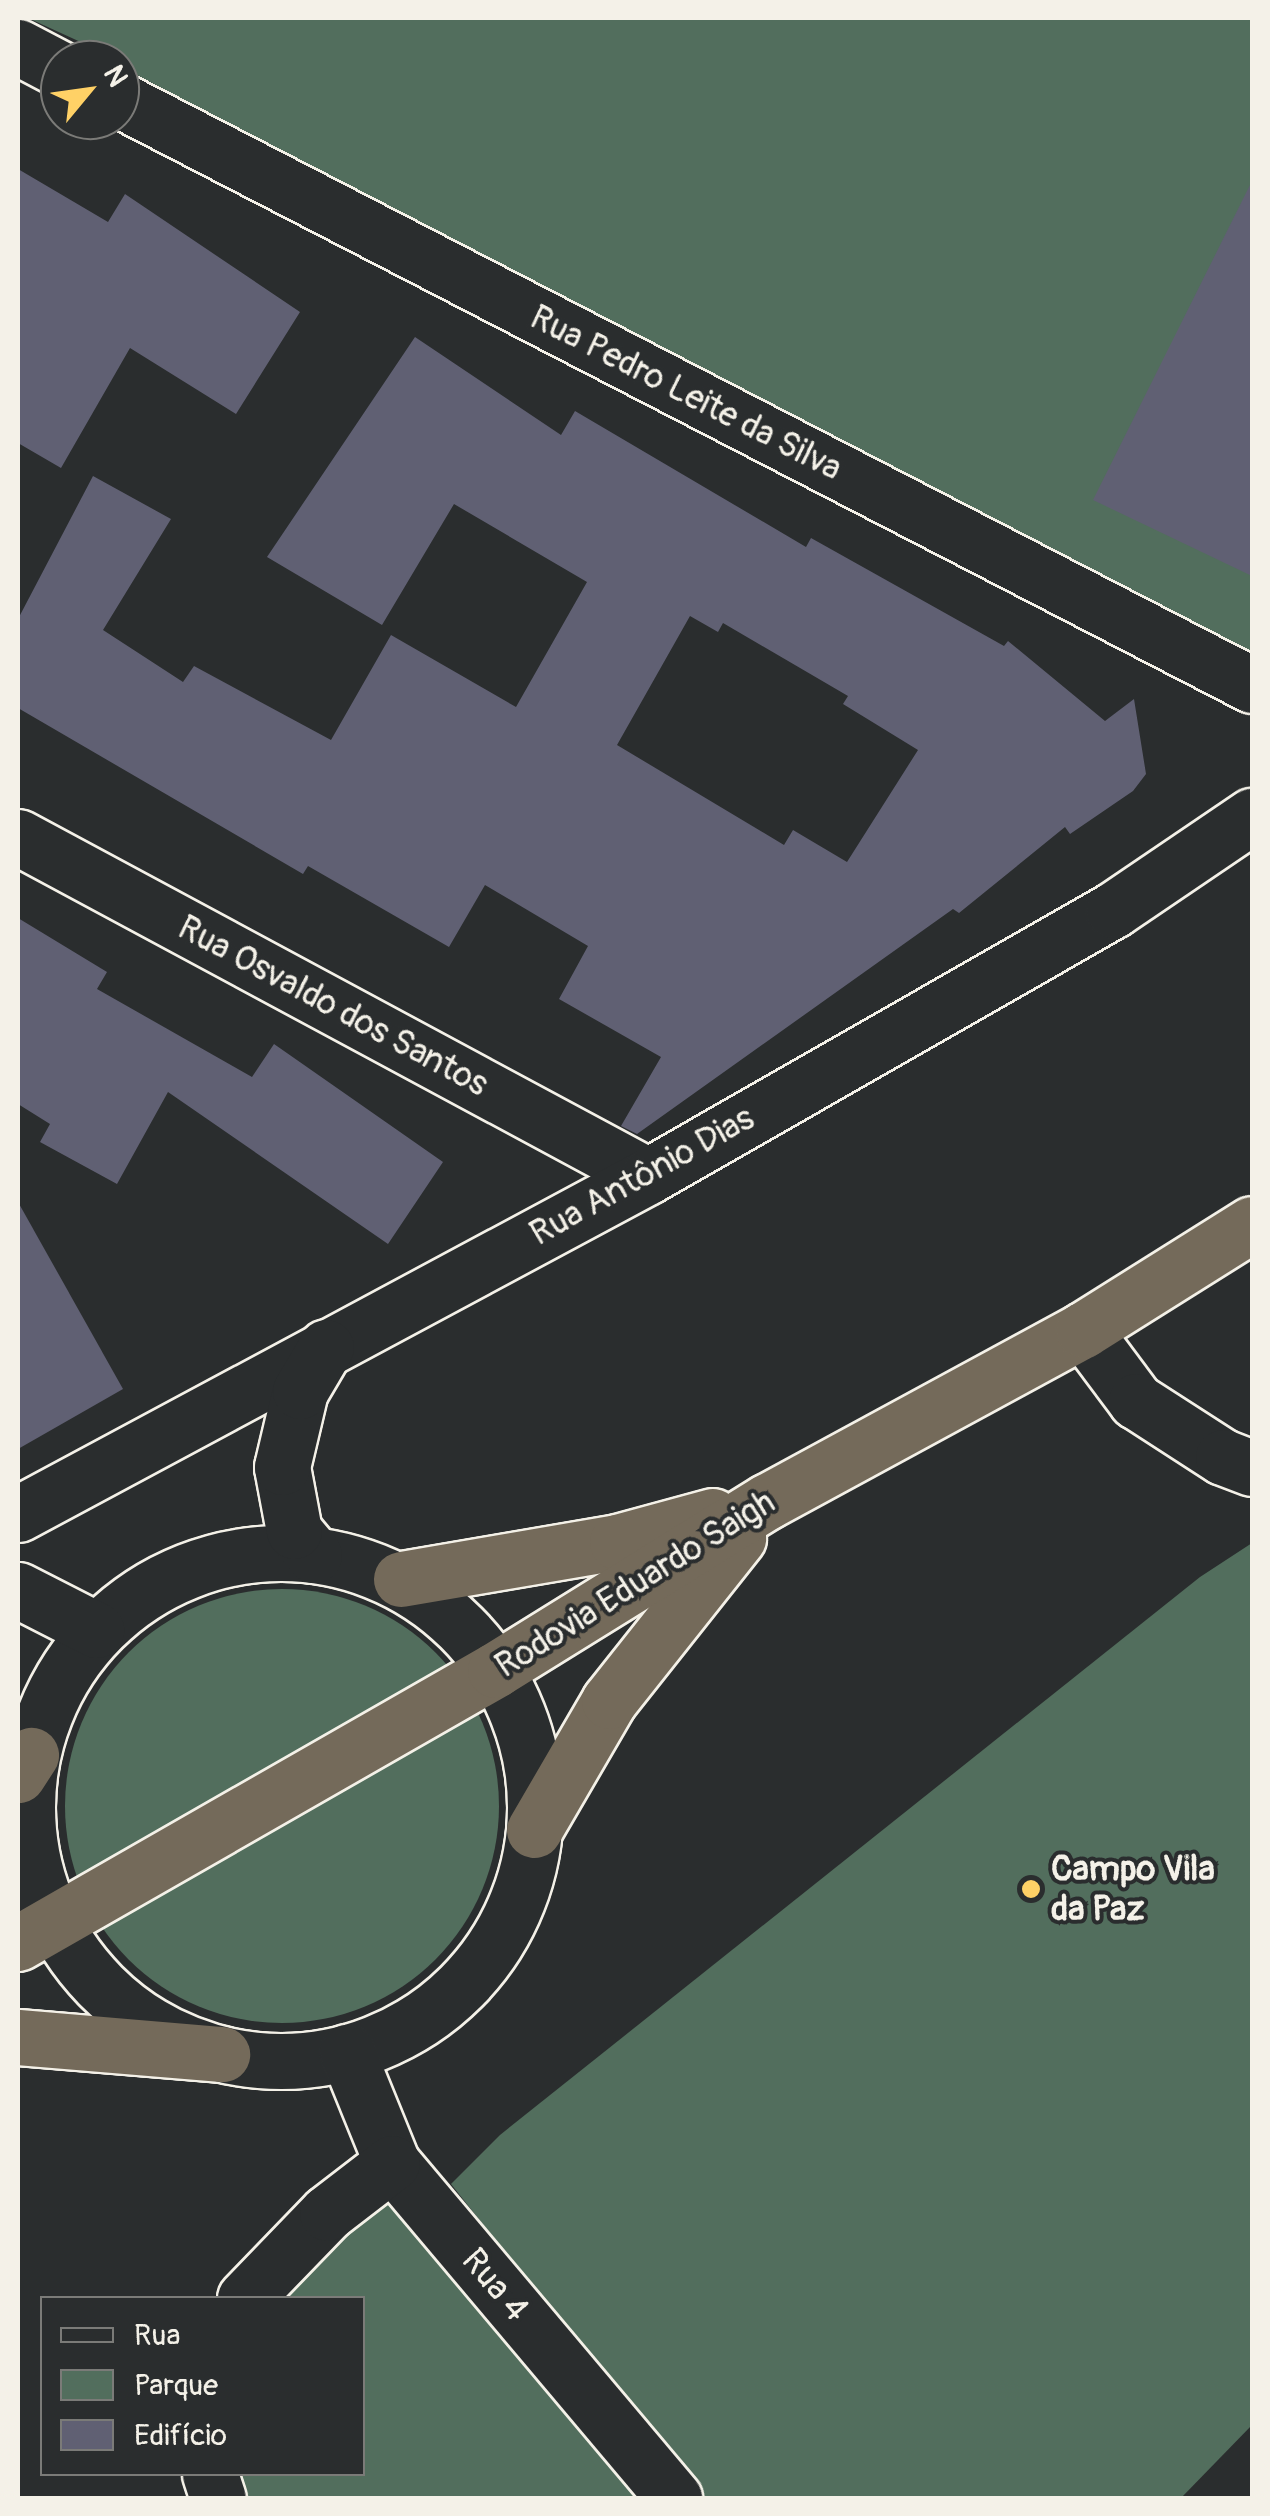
<!DOCTYPE html>
<meta charset="utf-8">
<style>
body{margin:0}
#map{position:relative;width:1270px;height:2516px;overflow:hidden;background:#2a2d2e;font-family:Pangolin,sans-serif}
div>[style]{position:absolute}
.green>*{inset:0;background:#526e5d}
.round{border-radius:50%}
.building>*{inset:0;background:#606073}
.roads{filter:drop-shadow(2px 0 #f4f1e8) drop-shadow(-2px 0 #f4f1e8) drop-shadow(0 2px #f4f1e8) drop-shadow(0 -2px #f4f1e8)}
.minor>*{height:55px;margin:-27.5px;padding:0 27.5px;transform-origin:27.5px;border-radius:27.5px;background:#2a2d2e}
.minor>.ring{margin:-27.5px;padding:0;box-sizing:content-box;background:none;border:55px solid #2a2d2e;border-radius:50%}
.trunk>*{height:55px;margin:-27.5px;padding:0 27.5px;transform-origin:27.5px;border-radius:27.5px;background:#746a5a}
.dots>*{width:28px;height:28px;translate:-50% -50%;box-sizing:border-box;border:5px solid #2a2d2e;border-radius:50%}
span{translate:-50% -50%;white-space:nowrap;text-align:center;line-height:1.15;-webkit-text-stroke:8px #2a2d2e;paint-order:stroke}
.street-label{font-size:35px;color:#f4f1e8}
.poi-label{font-size:35px;color:#f4f1e8;font-weight:700}
.left{translate:0 -50%;text-align:left}
.frame{position:absolute;inset:0;border:20px solid #f4f1e8;pointer-events:none}
.legend{position:absolute;left:40px;top:2296px;width:325px;height:180px;box-sizing:border-box;background:#2a2d2e;border:2px solid #7b7b78;margin:0;padding:12px 18px;list-style:none;font-size:30px;color:#f4f1e8}
.legend li{display:flex;align-items:center;gap:20px;height:50px}
.legend b{width:50px;border:2px solid #7b7b78}
.north{position:absolute;left:40px;top:40px;width:100px;height:100px;box-sizing:border-box;background:#2a2d2e;border:2px solid #7b7b78;border-radius:50%;rotate:61deg;font-size:28px;font-weight:700;line-height:40px;text-align:center;color:#f4f1e8}
.north::after{content:'';display:block;margin:auto;width:35px;height:45px;background:#ffd166;clip-path:polygon(50% 0,100% 100%,50% 72%,0 100%)}
</style>
<div id="map">
<div class="green">
<i style="clip-path:polygon(28px 18px,1252px 18px,1252px 665px,120px 66px,120px 60px)"></i>
<i style="clip-path:polygon(1252px 1543px,1252px 2425px,1181px 2498px,700px 2498px,451px 2184px,500px 2135px,1200px 1577px)"></i>
<i class="round" style="left:65px;top:1589px;width:434px;height:434px"></i>
<i style="clip-path:polygon(395px 2194px,649px 2498px,238px 2498px,230px 2474px,362px 2474px,362px 2298px,274px 2298px)"></i>
</div>
<div class="building">
<i style="clip-path:polygon(18px 169px,108px 222px,125px 194px,300px 312px,236px 414px,130px 348px,61px 468px,18px 443px)"></i>
<i style="clip-path:polygon(1252px 181px,1252px 576px,1093px 500px)"></i>
<i style="clip-path:polygon(evenodd,415px 337px,561px 435px,575px 411px,806px 547px,811px 538px,1004px 646px,1008px 641px,1105px 721px,1134px 699px,1146px 774px,1133px 791px,1070px 834px,1065px 827px,959px 913px,953px 909px,637px 1134px,621px 1126px,661px 1057px,559px 999px,588px 946px,485px 885px,449px 947px,308px 866px,303px 874px,18px 708px,18px 619px,93px 476px,171px 519px,103px 630px,183px 682px,194px 666px,331px 740px,391px 635px,516px 707px,587px 582px,454px 504px,382px 625px,267px 557px,415px 337px,690px 616px,718px 632px,723px 623px,848px 696px,843px 704px,918px 750px,847px 862px,793px 830px,784px 845px,617px 745px,690px 616px)"></i>
<i style="clip-path:polygon(18px 918px,107px 972px,97px 989px,252px 1077px,274px 1044px,443px 1162px,388px 1244px,168px 1092px,117px 1184px,40px 1142px,50px 1124px,18px 1104px)"></i>
<i style="clip-path:polygon(18px 1202px,123px 1389px,18px 1449px)"></i>
</div>
<div class="roads">
<div class="minor">
<i style="left:18px;top:47px;width:47px;rotate:27.6deg"></i>
<i style="left:120px;top:100px;width:1274px;rotate:27.33deg"></i>
<i style="left:18px;top:837px;width:715px;rotate:28.28deg"></i>
<i style="left:1083px;top:1330px;width:89px;rotate:53.3deg"></i>
<i style="left:1136px;top:1401px;width:103px;rotate:32.8deg"></i>
<i style="left:1223px;top:1457px;width:31px;rotate:21deg"></i>
<i style="left:18px;top:1514px;width:715px;rotate:-28.21deg"></i>
<i style="left:648px;top:1176px;width:536px;rotate:-29.77deg"></i>
<i style="left:1113px;top:910px;width:168px;rotate:-34.1deg"></i>
<i class="ring" style="left:27px;top:1553px;width:453px;height:453px"></i>
<i style="left:314px;top:1555px;width:31px;rotate:-130deg"></i>
<i style="left:294px;top:1531px;width:65px;rotate:-100.6deg"></i>
<i style="left:282px;top:1467px;width:78px;rotate:-76.7deg"></i>
<i style="left:300px;top:1391px;width:51px;rotate:-59.4deg"></i>
<i style="left:18px;top:1590px;width:88px;rotate:27.1deg"></i>
<i style="left:347px;top:2052px;width:120px;rotate:67.9deg"></i>
<i style="left:392px;top:2163px;width:438px;rotate:49.9deg"></i>
<i style="left:245px;top:2298px;width:118px;rotate:-46deg"></i>
<i style="left:327px;top:2213px;width:82px;rotate:-37.6deg"></i>
<i style="left:210px;top:2474px;width:25px;rotate:72deg"></i>
</div>
<div class="trunk">
<i style="left:401px;top:1579px;width:219px;rotate:-9.7deg"></i>
<i style="left:617px;top:1542px;width:99px;rotate:-15.2deg"></i>
<i style="left:18px;top:1775px;width:24px;rotate:-57deg"></i>
<i style="left:534px;top:1830px;width:149px;rotate:-59.8deg"></i>
<i style="left:609px;top:1701px;width:208px;rotate:-51.6deg"></i>
<i style="left:18px;top:1943px;width:550px;rotate:-29.78deg"></i>
<i style="left:495px;top:1670px;width:321px;rotate:-31.8deg"></i>
<i style="left:768px;top:1501px;width:358px;rotate:-28.5deg"></i>
<i style="left:1083px;top:1330px;width:199px;rotate:-32.1deg"></i>
<i style="left:18px;top:2037px;width:205px;rotate:4.8deg"></i>
</div>
</div>
<div class="dots">
<i style="left:1031px;top:1889px;background:#ffd166"></i>
</div>
<div class="street-label">
<span style="left:686px;top:393px;rotate:27deg">Rua Pedro Leite da Silva</span>
<span style="left:333px;top:1006px;rotate:28deg">Rua Osvaldo dos Santos</span>
<span style="left:642px;top:1176px;rotate:-29deg">Rua Antônio Dias</span>
<span style="left:635px;top:1584px;rotate:-32deg">Rodovia Eduardo Saigh</span>
<span style="left:495px;top:2285px;rotate:50deg">Rua 4</span>
</div>
<div class="poi-label">
<span class="left" style="left:1051px;top:1889px">Campo Vila<br>da Paz</span>
</div>
<div class="frame"></div>
<ul class="legend">
<li><b style="height:12px;background:#2a2d2e"></b>Rua</li>
<li><b style="height:28px;background:#526e5d"></b>Parque</li>
<li><b style="height:28px;background:#606073"></b>Edifício</li>
</ul>
<div class="north">N</div>
</div>
